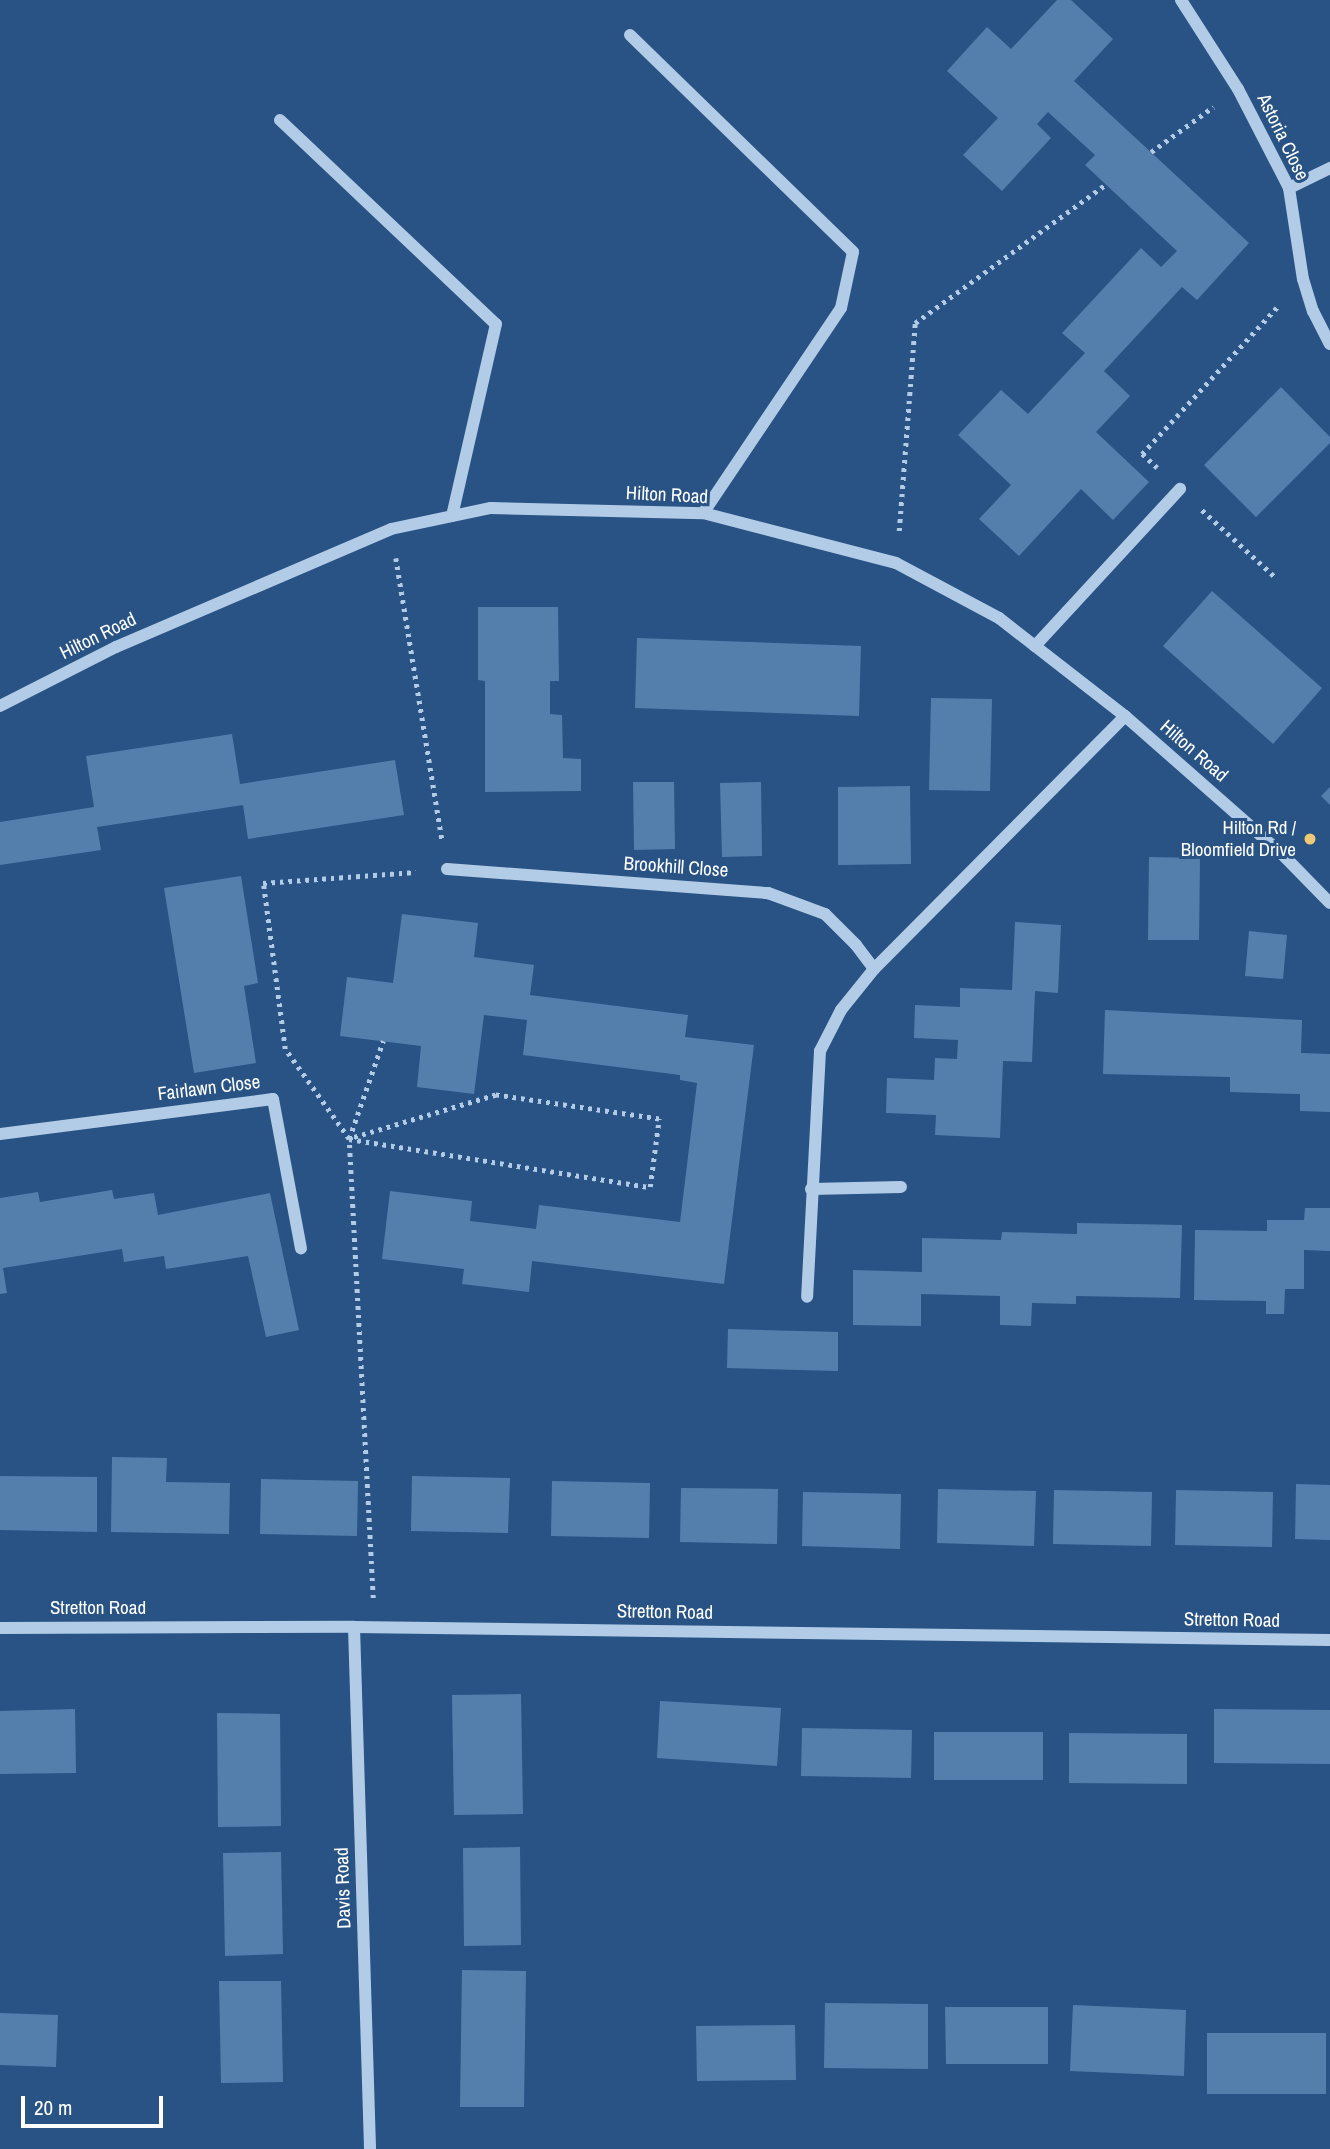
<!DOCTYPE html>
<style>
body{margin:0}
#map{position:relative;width:1330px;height:2149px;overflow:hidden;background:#285384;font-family:"Archivo Narrow",sans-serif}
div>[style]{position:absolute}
.building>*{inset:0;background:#547fad}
.path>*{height:4.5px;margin-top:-2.25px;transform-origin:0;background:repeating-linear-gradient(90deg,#b2cce7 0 3.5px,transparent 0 8.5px)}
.minor>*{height:12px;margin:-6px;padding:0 6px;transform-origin:6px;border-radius:6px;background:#b2cce7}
.dots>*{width:19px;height:19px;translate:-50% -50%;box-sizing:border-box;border:4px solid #285384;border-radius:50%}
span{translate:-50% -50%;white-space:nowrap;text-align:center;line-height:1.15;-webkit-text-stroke:6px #285384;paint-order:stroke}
.street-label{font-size:19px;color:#fff}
.poi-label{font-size:19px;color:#fff}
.right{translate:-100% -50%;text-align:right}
.scale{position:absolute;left:21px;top:2096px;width:142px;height:32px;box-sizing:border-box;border:4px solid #fff;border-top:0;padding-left:9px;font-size:21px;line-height:24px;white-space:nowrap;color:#fff;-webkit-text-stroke:5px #285384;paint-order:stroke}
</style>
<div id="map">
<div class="building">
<i style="clip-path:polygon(1057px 0,1071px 0,1113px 39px,1074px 81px,1249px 243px,1197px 300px,1182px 287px,1104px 371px,1130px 396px,1096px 432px,1149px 482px,1113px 520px,1081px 489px,1019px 556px,979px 519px,1011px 485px,958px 435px,1001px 390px,1028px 414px,1085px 353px,1062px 333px,1141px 248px,1161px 267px,1177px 251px,1085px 165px,1095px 155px,1048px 112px,1037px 124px,1051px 138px,1002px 191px,963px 155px,998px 118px,947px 71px,987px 27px,1011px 49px)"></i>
<i style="clip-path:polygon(1281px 387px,1330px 437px,1330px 443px,1256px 517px,1204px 465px)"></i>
<i style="clip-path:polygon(1212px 591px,1322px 688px,1273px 744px,1163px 646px)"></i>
<i style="clip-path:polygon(478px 607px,558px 607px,559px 681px,550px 681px,550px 714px,562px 715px,563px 758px,581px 759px,581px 791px,485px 792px,485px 681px,478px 680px)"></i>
<i style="clip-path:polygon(637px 638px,861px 646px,859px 716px,635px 708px)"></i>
<i style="clip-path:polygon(931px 698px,992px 699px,990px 791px,929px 790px)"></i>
<i style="clip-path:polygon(232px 734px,240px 784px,395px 760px,404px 815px,248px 839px,243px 805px,97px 827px,101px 850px,0 865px,0 822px,94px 807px,86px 756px)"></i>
<i style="clip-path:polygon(633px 782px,674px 782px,675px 849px,634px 850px)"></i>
<i style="clip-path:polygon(761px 782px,762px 856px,722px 857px,720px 783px)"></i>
<i style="clip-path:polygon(910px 786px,911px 864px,838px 865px,838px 787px)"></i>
<i style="clip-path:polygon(1330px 787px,1330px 805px,1321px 796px)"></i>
<i style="clip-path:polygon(1149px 857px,1200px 858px,1199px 940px,1148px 940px)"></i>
<i style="clip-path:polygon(241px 876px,258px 983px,244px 986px,256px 1063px,194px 1073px,164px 888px)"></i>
<i style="clip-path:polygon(402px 914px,478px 923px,474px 957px,534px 965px,530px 995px,688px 1015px,685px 1037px,754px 1045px,724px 1284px,532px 1261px,529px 1292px,462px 1284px,464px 1269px,382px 1259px,390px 1191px,472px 1201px,470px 1221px,536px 1229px,539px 1205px,680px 1222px,697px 1083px,680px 1080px,680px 1075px,523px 1055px,527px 1020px,484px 1015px,474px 1094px,417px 1087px,421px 1046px,340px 1036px,347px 977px,393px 983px)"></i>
<i style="clip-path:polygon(1015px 922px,1061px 925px,1058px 993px,1035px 991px,1032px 1062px,1003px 1061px,1000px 1138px,935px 1135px,936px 1115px,886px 1113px,887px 1078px,934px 1080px,935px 1058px,957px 1059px,958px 1040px,914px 1038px,915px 1005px,960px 1007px,960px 988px,1012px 990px)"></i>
<i style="clip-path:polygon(1249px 931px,1287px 935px,1283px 979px,1245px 976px)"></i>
<i style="clip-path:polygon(1105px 1010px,1302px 1020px,1301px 1053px,1330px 1054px,1330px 1112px,1300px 1111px,1300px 1094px,1230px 1092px,1230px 1077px,1103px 1074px)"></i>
<i style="clip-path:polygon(112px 1190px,114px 1199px,154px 1193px,158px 1215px,270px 1193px,299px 1330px,266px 1337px,248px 1256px,166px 1269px,164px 1256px,124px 1262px,122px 1249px,3px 1268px,7px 1293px,0 1294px,0 1198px,38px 1192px,40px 1202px)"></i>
<i style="clip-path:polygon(1305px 1208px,1330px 1208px,1330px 1251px,1304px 1250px,1304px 1289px,1285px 1289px,1284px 1314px,1266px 1314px,1266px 1301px,1194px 1300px,1195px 1230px,1267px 1231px,1267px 1220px,1304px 1220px)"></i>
<i style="clip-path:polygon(1077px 1223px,1182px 1225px,1180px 1298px,1076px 1296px,1076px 1304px,1032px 1303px,1031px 1326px,1000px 1325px,1000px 1296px,921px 1294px,921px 1326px,853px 1325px,853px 1270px,922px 1272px,922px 1238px,1001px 1240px,1002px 1232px,1077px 1234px)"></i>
<i style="clip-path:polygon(728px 1329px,838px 1332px,838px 1371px,727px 1368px)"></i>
<i style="clip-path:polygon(112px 1457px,167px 1458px,166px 1482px,230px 1483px,229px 1534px,111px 1532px)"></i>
<i style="clip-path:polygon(0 1476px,97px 1477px,97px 1532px,0 1530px)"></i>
<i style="clip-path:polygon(412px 1476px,510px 1478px,508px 1533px,411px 1531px)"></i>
<i style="clip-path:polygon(261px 1479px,358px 1481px,357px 1536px,260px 1534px)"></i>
<i style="clip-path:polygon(552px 1481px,650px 1483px,649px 1538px,551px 1536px)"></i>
<i style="clip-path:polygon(1296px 1484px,1330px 1485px,1330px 1540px,1295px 1539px)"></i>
<i style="clip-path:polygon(681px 1488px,778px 1489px,777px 1544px,680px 1542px)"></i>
<i style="clip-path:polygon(938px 1489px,1036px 1491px,1034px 1546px,937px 1543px)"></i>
<i style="clip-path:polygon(1054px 1490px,1152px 1492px,1151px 1546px,1053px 1544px)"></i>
<i style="clip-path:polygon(1176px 1490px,1273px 1492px,1272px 1547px,1175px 1545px)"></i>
<i style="clip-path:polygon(803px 1492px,901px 1494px,900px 1549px,802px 1546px)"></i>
<i style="clip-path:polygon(521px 1694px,523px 1814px,454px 1815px,452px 1695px)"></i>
<i style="clip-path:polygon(660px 1701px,781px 1708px,777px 1766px,657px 1758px)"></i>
<i style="clip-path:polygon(75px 1709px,76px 1773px,0 1774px,0 1711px)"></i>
<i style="clip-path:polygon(1214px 1709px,1330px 1710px,1330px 1764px,1214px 1763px)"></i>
<i style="clip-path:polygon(217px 1713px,280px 1714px,281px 1826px,218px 1827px)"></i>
<i style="clip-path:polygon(802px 1728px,912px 1730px,911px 1778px,801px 1776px)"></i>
<i style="clip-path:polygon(934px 1732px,1043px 1732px,1043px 1780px,934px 1780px)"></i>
<i style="clip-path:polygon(1069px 1733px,1187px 1734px,1187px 1784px,1069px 1783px)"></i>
<i style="clip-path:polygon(520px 1847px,521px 1945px,464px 1946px,463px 1848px)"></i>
<i style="clip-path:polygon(281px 1852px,283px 1954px,225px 1956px,223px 1853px)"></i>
<i style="clip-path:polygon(462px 1970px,526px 1971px,524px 2107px,460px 2107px)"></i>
<i style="clip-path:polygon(219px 1981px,281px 1981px,283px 2082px,221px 2083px)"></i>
<i style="clip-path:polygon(825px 2003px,928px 2004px,928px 2069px,824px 2068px)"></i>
<i style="clip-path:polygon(1073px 2005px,1186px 2010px,1184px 2076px,1070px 2071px)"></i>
<i style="clip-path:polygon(945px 2007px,1048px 2007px,1048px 2064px,946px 2064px)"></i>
<i style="clip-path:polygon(0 2013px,58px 2015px,56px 2067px,0 2065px)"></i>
<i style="clip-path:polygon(795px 2025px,796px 2080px,697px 2081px,696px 2026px)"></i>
<i style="clip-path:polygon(1207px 2033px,1326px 2033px,1326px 2094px,1207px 2094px)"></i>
</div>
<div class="path">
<i style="left:1151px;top:152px;width:77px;rotate:-36deg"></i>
<i style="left:1157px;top:468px;width:21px;rotate:-137deg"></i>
<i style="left:1142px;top:454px;width:202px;rotate:-47.4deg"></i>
<i style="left:1202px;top:510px;width:99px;rotate:42.5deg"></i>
<i style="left:899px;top:531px;width:209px;rotate:-85.6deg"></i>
<i style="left:915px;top:323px;width:236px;rotate:-36deg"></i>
<i style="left:396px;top:558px;width:286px;rotate:80.7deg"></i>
<i style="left:349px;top:1139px;width:305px;rotate:9.1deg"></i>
<i style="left:650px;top:1187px;width:69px;rotate:-82.5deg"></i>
<i style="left:659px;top:1119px;width:165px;rotate:-171.6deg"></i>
<i style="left:496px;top:1095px;width:153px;rotate:163.3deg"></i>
<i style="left:349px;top:1139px;width:104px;rotate:-70.9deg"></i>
<i style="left:373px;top:1598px;width:460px;rotate:-93deg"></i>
<i style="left:349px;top:1139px;width:110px;rotate:-125.4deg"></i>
<i style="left:285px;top:1049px;width:167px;rotate:-97.5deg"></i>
<i style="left:263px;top:883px;width:153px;rotate:-4.1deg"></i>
</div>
<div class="minor">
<i style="left:1181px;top:0;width:106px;rotate:57.4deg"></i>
<i style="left:1238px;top:89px;width:111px;rotate:62.7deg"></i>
<i style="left:1289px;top:188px;width:92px;rotate:81.3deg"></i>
<i style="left:1303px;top:279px;width:34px;rotate:73deg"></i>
<i style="left:1313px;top:311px;width:37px;rotate:63deg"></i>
<i style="left:630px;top:35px;width:311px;rotate:44.2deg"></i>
<i style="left:853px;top:252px;width:57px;rotate:102.1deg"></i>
<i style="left:841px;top:308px;width:247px;rotate:123.9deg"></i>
<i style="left:280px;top:120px;width:297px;rotate:43.4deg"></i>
<i style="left:496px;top:324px;width:197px;rotate:102.9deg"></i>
<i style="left:1289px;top:188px;width:46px;rotate:-26deg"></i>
<i style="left:1035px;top:646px;width:214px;rotate:-47.3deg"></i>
<i style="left:0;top:706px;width:130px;rotate:-27deg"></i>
<i style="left:116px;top:647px;width:299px;rotate:-23.2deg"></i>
<i style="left:391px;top:529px;width:102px;rotate:-11.9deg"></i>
<i style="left:491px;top:508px;width:212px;rotate:1.4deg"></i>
<i style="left:703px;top:513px;width:199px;rotate:14.5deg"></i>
<i style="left:896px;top:563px;width:117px;rotate:28.1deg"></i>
<i style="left:999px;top:618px;width:160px;rotate:37.9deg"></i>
<i style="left:1125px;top:716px;width:208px;rotate:41.3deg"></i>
<i style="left:1281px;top:853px;width:70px;rotate:45.6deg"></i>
<i style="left:447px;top:869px;width:322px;rotate:4.3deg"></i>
<i style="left:768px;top:893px;width:61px;rotate:20.2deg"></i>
<i style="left:825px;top:914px;width:44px;rotate:45deg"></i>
<i style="left:856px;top:945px;width:30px;rotate:53deg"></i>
<i style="left:874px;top:969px;width:53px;rotate:128.8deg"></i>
<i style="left:841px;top:1010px;width:46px;rotate:117.1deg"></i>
<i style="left:820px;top:1051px;width:246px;rotate:93deg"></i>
<i style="left:874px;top:969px;width:356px;rotate:-45.2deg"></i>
<i style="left:0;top:1134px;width:275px;rotate:-7.3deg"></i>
<i style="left:273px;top:1099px;width:152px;rotate:79.4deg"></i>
<i style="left:811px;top:1189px;width:90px;rotate:-1.3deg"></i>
<i style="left:354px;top:1627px;width:522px;rotate:88.24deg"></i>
<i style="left:0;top:1628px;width:354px;rotate:-0.2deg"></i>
<i style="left:354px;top:1627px;width:976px;rotate:0.76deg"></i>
</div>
<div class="dots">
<i style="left:1310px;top:839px;background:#efc878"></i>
</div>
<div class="street-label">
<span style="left:1283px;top:137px;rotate:64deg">Astoria Close</span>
<span style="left:667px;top:495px;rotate:3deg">Hilton Road</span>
<span style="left:98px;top:636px;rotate:-26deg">Hilton Road</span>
<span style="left:1194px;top:751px;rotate:41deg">Hilton Road</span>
<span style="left:676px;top:867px;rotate:4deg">Brookhill Close</span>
<span style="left:209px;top:1088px;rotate:-7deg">Fairlawn Close</span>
<span style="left:98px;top:1608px">Stretton Road</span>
<span style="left:665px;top:1612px;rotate:1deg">Stretton Road</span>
<span style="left:1232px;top:1620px;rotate:1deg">Stretton Road</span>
<span style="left:343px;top:1888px;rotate:-92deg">Davis Road</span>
</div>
<div class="poi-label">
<span class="right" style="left:1296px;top:839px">Hilton Rd /<br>Bloomfield Drive</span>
</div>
<div class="scale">20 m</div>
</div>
